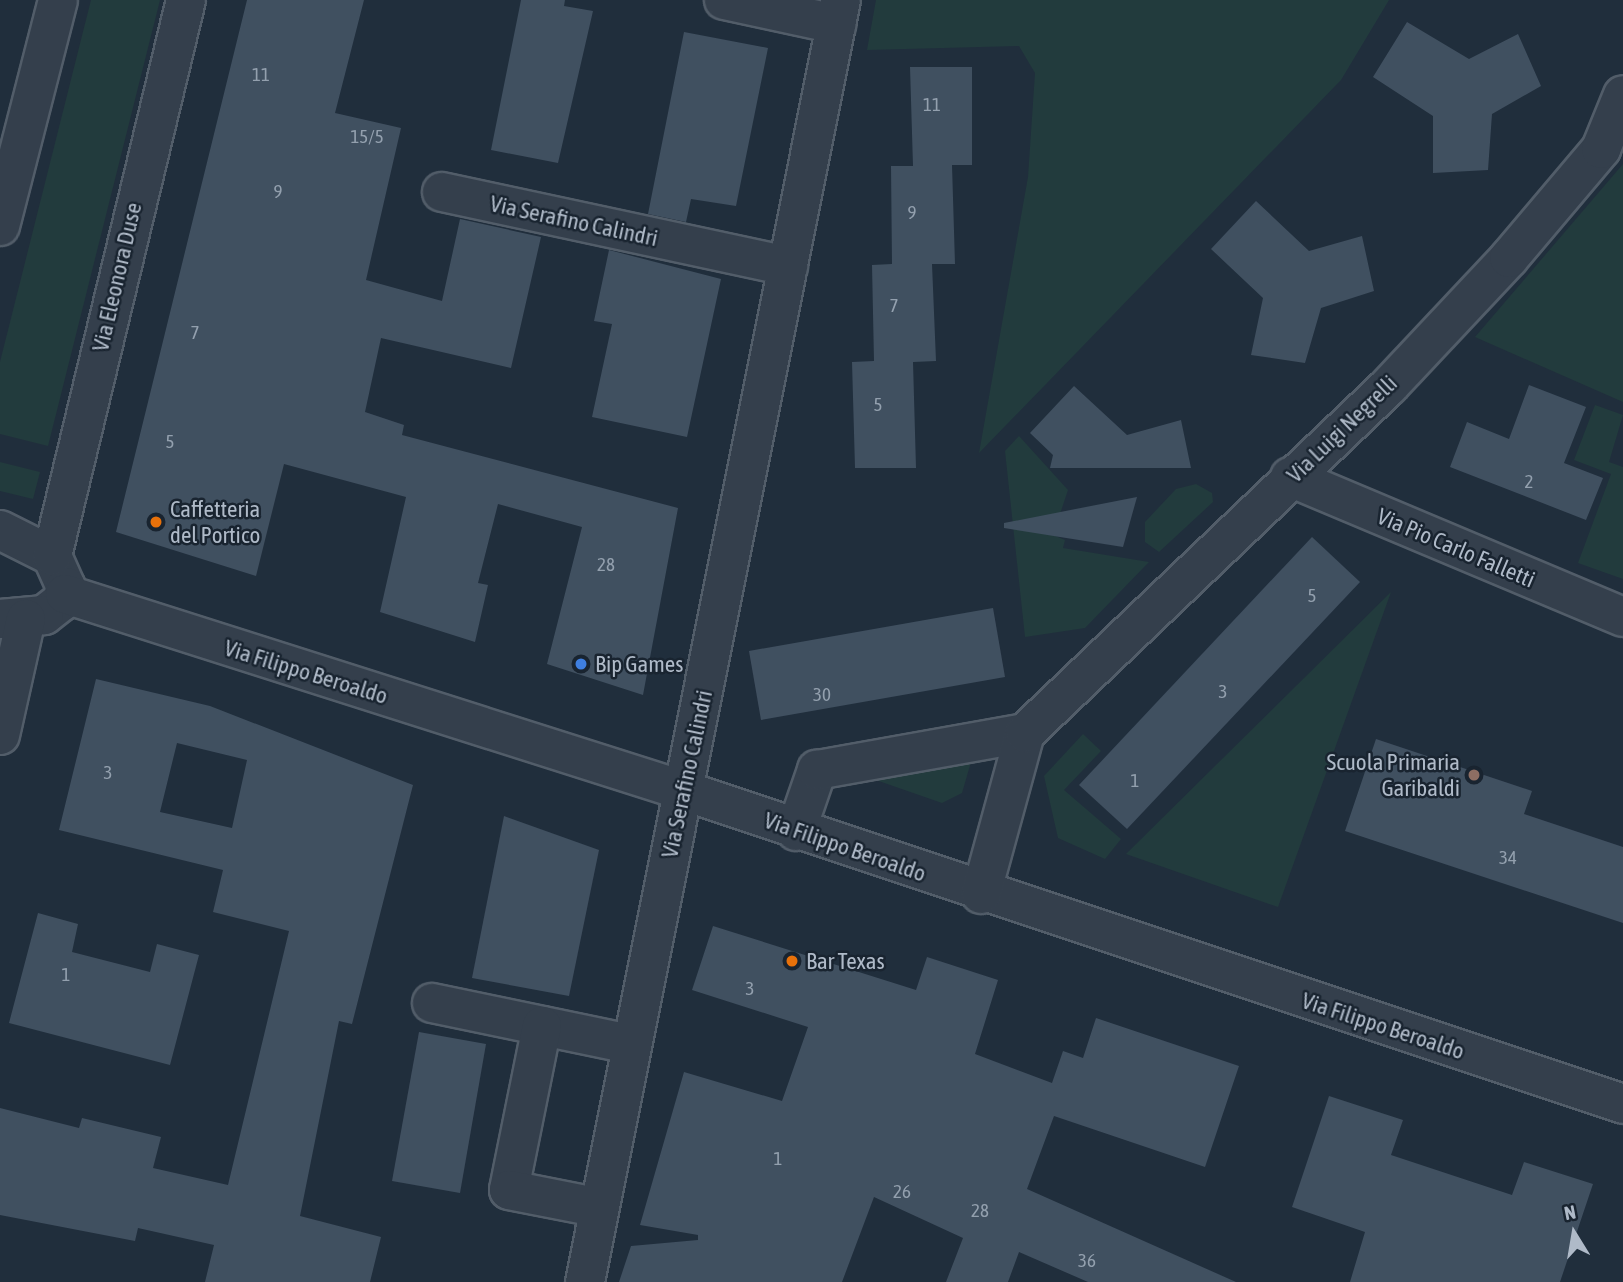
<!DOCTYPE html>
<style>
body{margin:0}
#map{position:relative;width:1623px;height:1282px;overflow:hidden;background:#202e3c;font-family:"Asap Condensed",sans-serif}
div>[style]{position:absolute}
.green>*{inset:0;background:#223b3d}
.building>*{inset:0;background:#405060}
.roads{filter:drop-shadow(2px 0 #525d69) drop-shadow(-2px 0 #525d69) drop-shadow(0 2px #525d69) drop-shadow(0 -2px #525d69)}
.minor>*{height:38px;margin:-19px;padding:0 19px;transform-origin:19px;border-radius:19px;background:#343f4c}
.dots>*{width:19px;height:19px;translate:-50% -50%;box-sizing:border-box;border:4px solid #192430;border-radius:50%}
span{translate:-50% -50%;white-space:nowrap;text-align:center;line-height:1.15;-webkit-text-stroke:5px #192430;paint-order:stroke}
.number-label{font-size:19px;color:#93a0ae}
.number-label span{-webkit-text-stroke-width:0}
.street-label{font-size:23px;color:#afbac8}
.poi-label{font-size:23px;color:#afbac8}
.left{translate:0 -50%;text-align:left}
.right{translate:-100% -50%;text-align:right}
.north{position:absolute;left:1539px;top:1198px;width:70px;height:70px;-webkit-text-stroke:5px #192430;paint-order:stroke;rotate:349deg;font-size:19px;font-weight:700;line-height:28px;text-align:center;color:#afbac8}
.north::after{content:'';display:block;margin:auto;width:24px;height:32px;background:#afbac8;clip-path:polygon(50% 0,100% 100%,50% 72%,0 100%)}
</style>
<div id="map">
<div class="green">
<i style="clip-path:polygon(91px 0,160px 0,48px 446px,0 434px,0 362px)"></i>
<i style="clip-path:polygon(876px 0,1389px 0,1341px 80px,979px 453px,1028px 177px,1035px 73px,1019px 46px,867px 50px)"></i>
<i style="clip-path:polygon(1623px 164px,1623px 402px,1475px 337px)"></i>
<i style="clip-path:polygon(1595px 405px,1623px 415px,1609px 462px,1623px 467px,1623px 579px,1578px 563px,1611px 474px,1574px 460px)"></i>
<i style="clip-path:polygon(1019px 436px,1068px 490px,1053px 535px,1065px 540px,1063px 548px,1149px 562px,1085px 628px,1025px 637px,1005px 451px)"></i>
<i style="clip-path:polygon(0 462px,40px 472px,33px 499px,0 491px)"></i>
<i style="clip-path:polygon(1196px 484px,1212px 493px,1213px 502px,1159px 552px,1145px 542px,1145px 522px,1176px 489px)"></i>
<i style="clip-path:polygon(1391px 592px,1278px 907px,1126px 854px)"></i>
<i style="clip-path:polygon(1083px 734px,1101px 751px,1064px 790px,1121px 839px,1105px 859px,1058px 838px,1044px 776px)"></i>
<i style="clip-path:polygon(971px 762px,962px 793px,942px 803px,873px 779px)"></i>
</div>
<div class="building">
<i style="clip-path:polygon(247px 0,364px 0,335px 113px,401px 128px,366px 280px,442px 301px,460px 219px,541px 237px,511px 368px,381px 338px,365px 412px,404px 425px,402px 435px,678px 508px,643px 695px,547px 664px,582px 527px,498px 504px,478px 583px,488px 585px,475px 642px,380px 612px,406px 497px,284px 464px,256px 576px,116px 532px)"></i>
<i style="clip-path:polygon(521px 0,565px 0,564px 6px,593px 11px,558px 163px,491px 150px)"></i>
<i style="clip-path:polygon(1407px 22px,1469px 59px,1518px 34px,1541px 86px,1492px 114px,1488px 170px,1433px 173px,1433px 116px,1373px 77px)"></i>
<i style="clip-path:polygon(684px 32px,768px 48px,736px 206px,691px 199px,686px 222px,648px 214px)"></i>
<i style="clip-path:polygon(910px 67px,972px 67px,972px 165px,952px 165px,955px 264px,932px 264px,936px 361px,913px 362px,916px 468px,855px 468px,852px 362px,874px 361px,872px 265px,892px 264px,891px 166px,913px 166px)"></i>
<i style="clip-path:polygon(1256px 201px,1309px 251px,1362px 236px,1374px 291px,1321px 308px,1305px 363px,1251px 355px,1263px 298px,1211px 249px)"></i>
<i style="clip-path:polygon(609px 250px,721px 279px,687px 437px,592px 417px,612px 324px,594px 321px)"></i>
<i style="clip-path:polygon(1529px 385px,1586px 407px,1564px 463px,1603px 478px,1586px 520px,1450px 467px,1467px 422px,1509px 439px)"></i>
<i style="clip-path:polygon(1074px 386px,1127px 435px,1181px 420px,1191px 468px,1050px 468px,1053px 455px,1030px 433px)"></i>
<i style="clip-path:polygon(1137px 497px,1123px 547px,1004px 528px,1004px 523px)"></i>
<i style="clip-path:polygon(1312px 537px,1360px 582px,1127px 829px,1079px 785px)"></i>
<i style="clip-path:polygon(993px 608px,1005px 677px,761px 720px,749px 651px)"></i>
<i style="clip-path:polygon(evenodd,96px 679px,210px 706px,413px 785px,352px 1024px,339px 1021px,300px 1216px,381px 1237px,370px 1282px,205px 1282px,214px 1245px,138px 1228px,135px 1241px,0 1215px,0 1108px,79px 1128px,82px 1118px,161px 1137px,153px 1168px,228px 1185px,289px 931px,213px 912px,223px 870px,59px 830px,96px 679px,177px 743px,247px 760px,232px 828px,160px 812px,177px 743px)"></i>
<i style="clip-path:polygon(1376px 739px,1532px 791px,1524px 814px,1623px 847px,1623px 923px,1345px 831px)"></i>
<i style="clip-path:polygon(504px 816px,599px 850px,569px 996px,472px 978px)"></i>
<i style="clip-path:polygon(38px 913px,78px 924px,72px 952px,150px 972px,157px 944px,199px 955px,170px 1065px,9px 1023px)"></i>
<i style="clip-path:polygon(713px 926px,916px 990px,927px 957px,998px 980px,975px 1054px,1052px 1083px,1063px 1051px,1083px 1058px,1096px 1018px,1239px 1066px,1205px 1167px,1054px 1116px,1027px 1189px,1236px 1282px,1088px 1282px,1019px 1252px,1008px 1282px,946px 1282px,963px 1238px,874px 1197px,842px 1282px,619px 1282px,631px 1246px,698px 1240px,698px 1235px,640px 1225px,684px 1072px,782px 1101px,808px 1027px,692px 990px)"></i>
<i style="clip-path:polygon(419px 1032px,486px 1044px,460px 1193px,392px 1181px)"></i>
<i style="clip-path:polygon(1329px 1096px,1403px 1120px,1391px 1155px,1512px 1195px,1524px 1162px,1593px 1184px,1560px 1282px,1350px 1282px,1365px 1232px,1292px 1207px)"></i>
</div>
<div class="roads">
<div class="minor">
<i style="left:724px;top:0;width:115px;rotate:12.1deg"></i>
<i style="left:442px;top:192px;width:354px;rotate:12.1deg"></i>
<i style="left:0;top:226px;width:233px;rotate:-75.6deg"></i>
<i style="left:1290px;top:477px;width:361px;rotate:22.8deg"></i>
<i style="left:0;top:530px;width:58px;rotate:26.6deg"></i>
<i style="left:52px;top:556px;width:34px;rotate:66deg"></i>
<i style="left:66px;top:587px;width:15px;rotate:106deg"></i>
<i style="left:62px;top:601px;width:23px;rotate:142deg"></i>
<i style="left:44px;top:615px;width:44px;rotate:174.8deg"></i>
<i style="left:52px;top:556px;width:572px;rotate:-76.45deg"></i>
<i style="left:65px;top:594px;width:651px;rotate:17.63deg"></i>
<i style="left:685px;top:791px;width:989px;rotate:18.45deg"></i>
<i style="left:0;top:735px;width:119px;rotate:-77.4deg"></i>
<i style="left:796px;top:831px;width:65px;rotate:-71deg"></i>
<i style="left:817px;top:770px;width:211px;rotate:-10.1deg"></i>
<i style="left:981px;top:894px;width:167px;rotate:-74.7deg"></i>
<i style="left:1025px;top:733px;width:503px;rotate:-43.63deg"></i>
<i style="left:1389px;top:386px;width:175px;rotate:-46.8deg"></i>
<i style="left:1509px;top:258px;width:143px;rotate:-49.8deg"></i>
<i style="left:1601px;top:149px;width:58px;rotate:-67.8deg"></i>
<i style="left:432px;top:1003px;width:202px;rotate:11.7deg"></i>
<i style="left:542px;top:1026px;width:167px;rotate:101.4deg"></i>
<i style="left:509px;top:1190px;width:89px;rotate:11.1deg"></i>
<i style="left:585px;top:1282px;width:1307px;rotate:-78.71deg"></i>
</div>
</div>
<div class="dots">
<i style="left:156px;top:522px;background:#e8710a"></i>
<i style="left:581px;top:664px;background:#3f7fe0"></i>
<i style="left:1474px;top:775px;background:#8d6e63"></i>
<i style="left:792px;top:961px;background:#e8710a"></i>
</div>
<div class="number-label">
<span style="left:261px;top:75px">11</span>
<span style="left:932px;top:105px">11</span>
<span style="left:367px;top:137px">15/5</span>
<span style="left:278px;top:192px">9</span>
<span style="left:912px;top:213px">9</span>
<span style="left:894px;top:306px">7</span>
<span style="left:195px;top:333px">7</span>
<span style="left:878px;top:405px">5</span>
<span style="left:170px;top:442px">5</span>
<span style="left:1529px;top:482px">2</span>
<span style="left:606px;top:565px">28</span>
<span style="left:1312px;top:596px">5</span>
<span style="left:1223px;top:692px">3</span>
<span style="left:822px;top:695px">30</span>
<span style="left:108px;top:773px">3</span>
<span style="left:1135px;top:781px">1</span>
<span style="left:1508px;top:858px">34</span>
<span style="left:66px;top:975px">1</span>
<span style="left:750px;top:989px">3</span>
<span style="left:778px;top:1159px">1</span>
<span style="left:902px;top:1192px">26</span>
<span style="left:980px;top:1211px">28</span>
<span style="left:1087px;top:1261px">36</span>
</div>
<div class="street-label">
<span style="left:574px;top:221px;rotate:12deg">Via Serafino Calindri</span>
<span style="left:117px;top:277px;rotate:-77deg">Via Eleonora Duse</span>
<span style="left:1342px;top:429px;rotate:-44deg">Via Luigi Negrelli</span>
<span style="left:1456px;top:548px;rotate:23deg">Via Pio Carlo Falletti</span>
<span style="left:306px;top:672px;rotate:17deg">Via Filippo Beroaldo</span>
<span style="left:687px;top:774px;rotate:-78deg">Via Serafino Calindri</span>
<span style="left:845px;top:847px;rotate:19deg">Via Filippo Beroaldo</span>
<span style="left:1383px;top:1026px;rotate:18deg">Via Filippo Beroaldo</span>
</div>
<div class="poi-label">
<span class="left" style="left:170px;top:522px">Caffetteria<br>del Portico</span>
<span class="left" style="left:595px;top:664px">Bip Games</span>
<span class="right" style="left:1460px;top:775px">Scuola Primaria<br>Garibaldi</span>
<span class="left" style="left:806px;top:961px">Bar Texas</span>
</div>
<div class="north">N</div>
</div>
